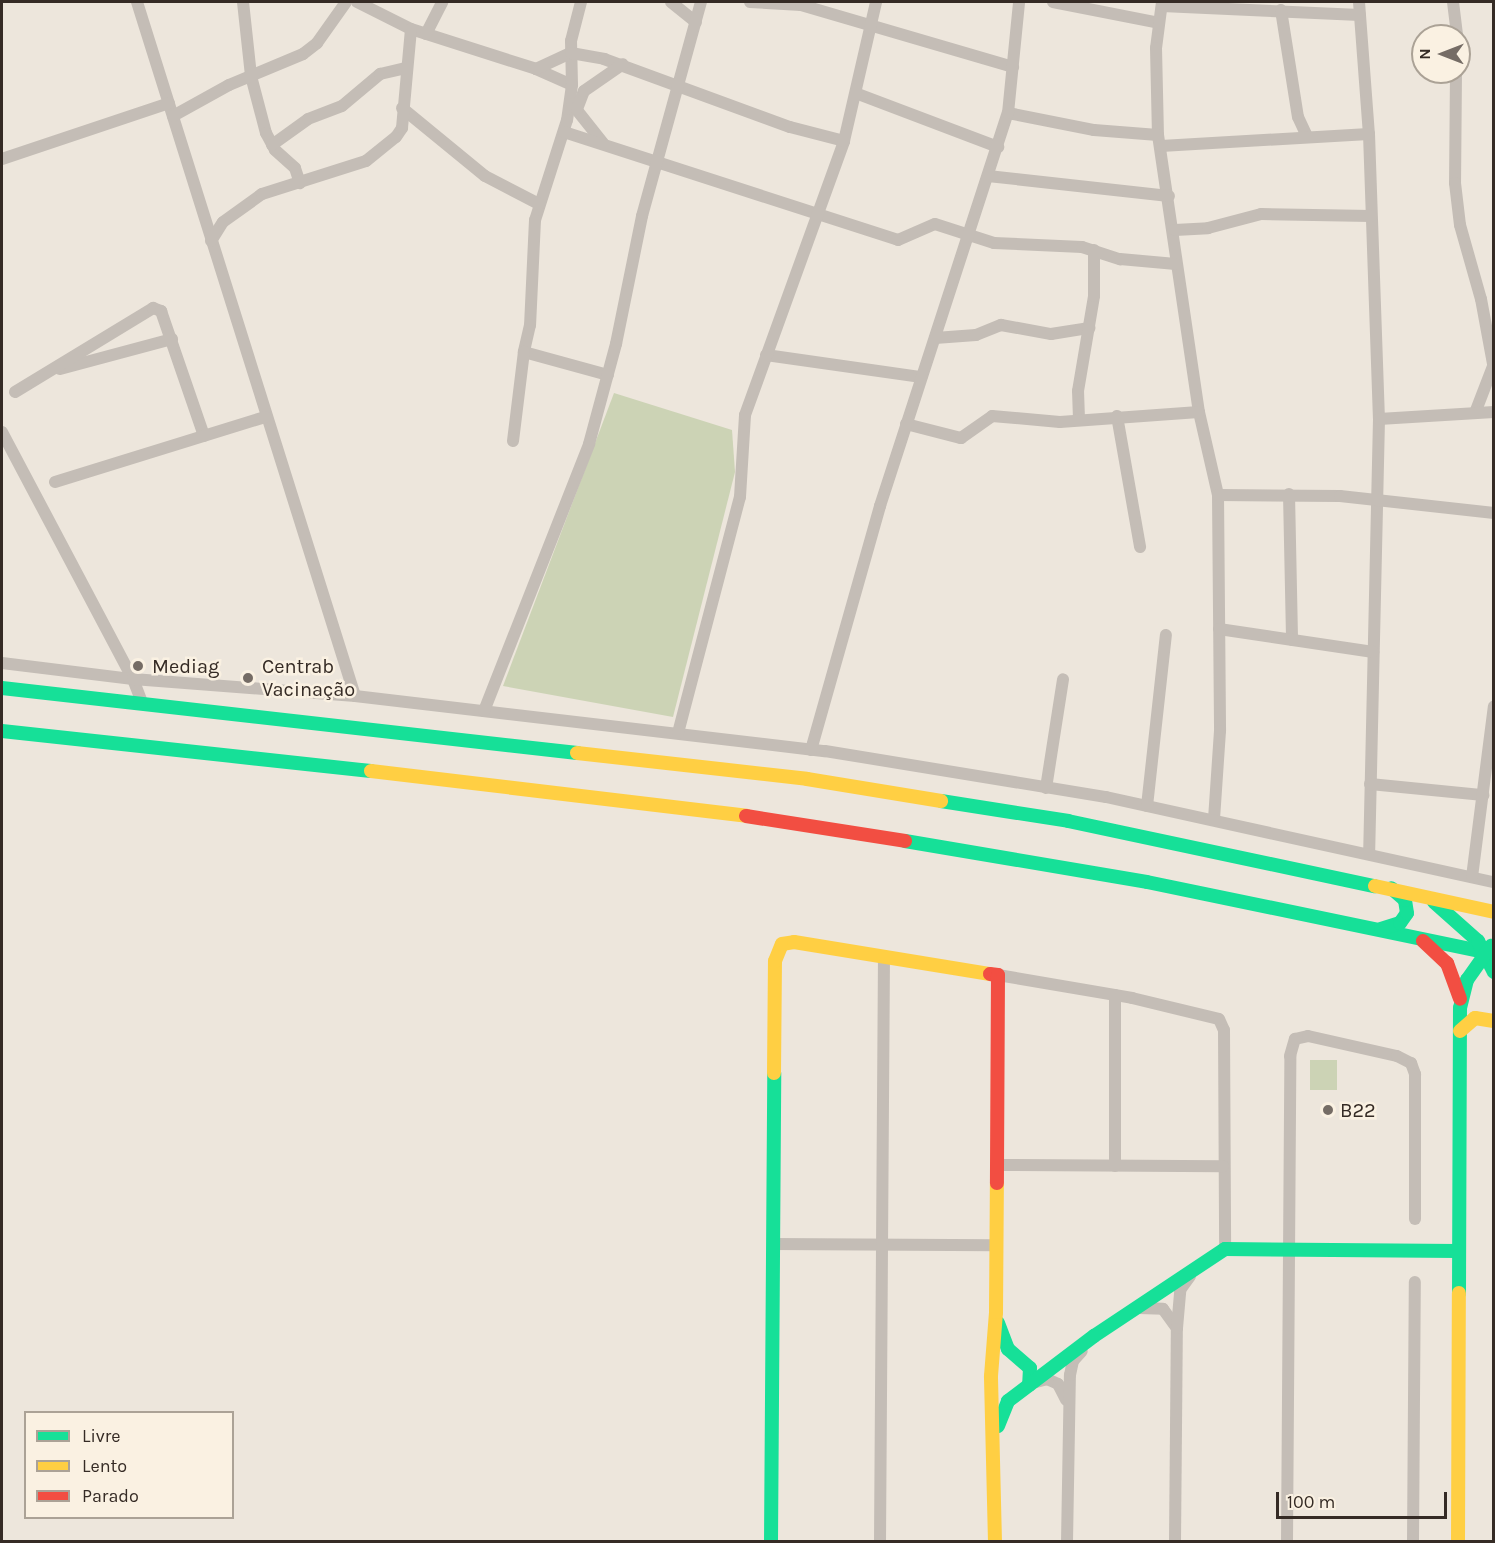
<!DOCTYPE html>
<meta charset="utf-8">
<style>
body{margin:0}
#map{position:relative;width:1495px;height:1543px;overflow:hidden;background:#ede6dc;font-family:Karla,sans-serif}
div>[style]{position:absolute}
.green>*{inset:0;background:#ccd3b5}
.street>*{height:12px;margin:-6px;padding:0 6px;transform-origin:6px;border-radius:6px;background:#c4bdb6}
.fast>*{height:14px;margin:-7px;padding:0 7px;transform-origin:7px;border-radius:7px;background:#16e098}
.slow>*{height:14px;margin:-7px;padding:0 7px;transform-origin:7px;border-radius:7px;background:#ffcf43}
.jam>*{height:14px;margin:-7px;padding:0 7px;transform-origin:7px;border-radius:7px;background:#f24e42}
.dots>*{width:16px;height:16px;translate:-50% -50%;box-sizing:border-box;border:3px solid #faf1e2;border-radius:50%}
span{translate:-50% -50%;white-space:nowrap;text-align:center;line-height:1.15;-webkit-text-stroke:5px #faf1e2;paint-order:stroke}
.poi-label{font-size:20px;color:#352b25}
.left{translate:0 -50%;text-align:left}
.frame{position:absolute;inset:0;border:3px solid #352b25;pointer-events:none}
.legend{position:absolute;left:24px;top:1411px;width:210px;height:108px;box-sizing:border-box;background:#faf1e2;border:2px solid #aba296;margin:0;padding:8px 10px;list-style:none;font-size:18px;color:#352b25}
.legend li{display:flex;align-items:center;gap:12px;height:30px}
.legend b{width:30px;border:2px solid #aba296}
.north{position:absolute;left:1411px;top:24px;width:60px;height:60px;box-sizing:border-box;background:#faf1e2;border:2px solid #aba296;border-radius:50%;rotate:270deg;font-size:16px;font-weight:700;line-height:24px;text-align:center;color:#352b25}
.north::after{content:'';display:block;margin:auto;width:21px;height:27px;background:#756c65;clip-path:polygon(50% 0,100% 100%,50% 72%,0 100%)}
.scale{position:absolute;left:1276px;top:1492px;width:171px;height:27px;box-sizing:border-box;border:3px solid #352b25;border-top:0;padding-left:8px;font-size:18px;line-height:21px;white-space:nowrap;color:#352b25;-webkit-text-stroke:4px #faf1e2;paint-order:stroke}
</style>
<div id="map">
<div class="green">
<i style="clip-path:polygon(614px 393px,732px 430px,735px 472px,673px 717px,503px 686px)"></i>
<i style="clip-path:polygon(1310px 1060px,1337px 1060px,1337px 1090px,1310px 1090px)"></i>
</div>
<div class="street">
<i style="left:137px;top:2px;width:727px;rotate:72.56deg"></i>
<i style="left:243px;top:2px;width:74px;rotate:83.8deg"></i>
<i style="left:251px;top:76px;width:59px;rotate:75.3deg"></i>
<i style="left:266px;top:133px;width:19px;rotate:62deg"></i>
<i style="left:275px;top:150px;width:27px;rotate:42deg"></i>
<i style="left:295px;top:168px;width:16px;rotate:72deg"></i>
<i style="left:357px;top:2px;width:60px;rotate:26.6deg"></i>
<i style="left:411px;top:29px;width:131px;rotate:17.7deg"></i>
<i style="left:536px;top:69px;width:39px;rotate:24deg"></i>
<i style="left:581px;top:2px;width:40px;rotate:104.4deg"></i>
<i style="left:571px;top:41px;width:44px;rotate:88.7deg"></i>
<i style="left:572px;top:85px;width:35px;rotate:98deg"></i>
<i style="left:567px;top:120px;width:105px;rotate:107.7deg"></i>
<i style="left:535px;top:220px;width:105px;rotate:92.7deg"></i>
<i style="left:530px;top:325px;width:28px;rotate:103deg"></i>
<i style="left:524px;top:352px;width:87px;rotate:15.3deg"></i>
<i style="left:671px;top:2px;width:32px;rotate:39deg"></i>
<i style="left:750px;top:2px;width:51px;rotate:3.4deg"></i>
<i style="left:801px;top:5px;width:221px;rotate:16.3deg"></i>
<i style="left:1053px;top:2px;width:108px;rotate:11.2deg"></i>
<i style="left:1162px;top:2px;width:46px;rotate:97.4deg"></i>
<i style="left:1156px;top:48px;width:87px;rotate:88.7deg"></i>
<i style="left:1158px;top:135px;width:280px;rotate:81.6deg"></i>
<i style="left:1199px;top:412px;width:85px;rotate:77.1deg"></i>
<i style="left:1218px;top:495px;width:236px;rotate:89.5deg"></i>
<i style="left:1220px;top:731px;width:89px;rotate:93.9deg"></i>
<i style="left:1359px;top:2px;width:132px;rotate:85.7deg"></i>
<i style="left:1369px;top:134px;width:285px;rotate:88deg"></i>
<i style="left:1379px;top:419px;width:434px;rotate:91.3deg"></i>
<i style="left:1453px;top:2px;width:34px;rotate:83deg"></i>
<i style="left:1162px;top:6px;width:198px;rotate:2.6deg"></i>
<i style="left:1281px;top:10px;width:108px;rotate:81deg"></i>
<i style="left:1298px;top:117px;width:21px;rotate:65deg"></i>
<i style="left:426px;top:34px;width:36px;rotate:-63deg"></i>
<i style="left:536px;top:69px;width:38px;rotate:-25deg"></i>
<i style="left:571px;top:53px;width:34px;rotate:10deg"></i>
<i style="left:604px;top:59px;width:198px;rotate:20.1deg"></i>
<i style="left:790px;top:127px;width:56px;rotate:14.5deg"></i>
<i style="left:1456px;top:72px;width:111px;rotate:90.5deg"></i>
<i style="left:1455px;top:183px;width:42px;rotate:83.2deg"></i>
<i style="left:1460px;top:225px;width:77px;rotate:74.2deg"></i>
<i style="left:1481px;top:299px;width:71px;rotate:79.5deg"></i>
<i style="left:858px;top:94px;width:150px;rotate:20.7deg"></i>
<i style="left:572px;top:104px;width:50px;rotate:51.5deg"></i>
<i style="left:402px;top:108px;width:107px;rotate:39.3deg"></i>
<i style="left:485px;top:176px;width:61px;rotate:27.4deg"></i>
<i style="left:577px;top:109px;width:19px;rotate:-69deg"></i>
<i style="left:584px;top:91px;width:47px;rotate:-34.7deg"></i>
<i style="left:1008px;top:113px;width:88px;rotate:11.2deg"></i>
<i style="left:1094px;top:130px;width:64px;rotate:4.5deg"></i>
<i style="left:173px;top:116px;width:64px;rotate:-29deg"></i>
<i style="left:229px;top:85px;width:80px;rotate:-22.7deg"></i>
<i style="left:303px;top:54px;width:18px;rotate:-38deg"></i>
<i style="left:317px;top:43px;width:50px;rotate:-54.7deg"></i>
<i style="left:564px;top:132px;width:351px;rotate:17.9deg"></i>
<i style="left:898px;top:240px;width:40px;rotate:-23.4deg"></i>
<i style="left:935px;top:224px;width:62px;rotate:17.9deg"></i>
<i style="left:994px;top:243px;width:88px;rotate:2.6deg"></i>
<i style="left:1082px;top:247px;width:40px;rotate:18deg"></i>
<i style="left:1120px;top:259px;width:56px;rotate:5.1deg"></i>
<i style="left:272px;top:145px;width:44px;rotate:-35.8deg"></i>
<i style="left:308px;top:119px;width:36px;rotate:-21deg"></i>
<i style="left:342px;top:106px;width:50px;rotate:-40.1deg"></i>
<i style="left:380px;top:74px;width:26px;rotate:-13deg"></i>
<i style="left:1161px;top:146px;width:208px;rotate:-3.3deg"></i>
<i style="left:2px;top:159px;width:176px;rotate:-18.5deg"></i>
<i style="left:988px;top:176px;width:182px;rotate:6.3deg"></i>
<i style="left:1175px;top:230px;width:33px;rotate:-3deg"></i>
<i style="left:1208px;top:228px;width:55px;rotate:-14.8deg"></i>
<i style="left:1261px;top:214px;width:110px;rotate:1deg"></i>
<i style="left:211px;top:241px;width:22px;rotate:-58deg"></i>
<i style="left:223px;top:222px;width:48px;rotate:-35.7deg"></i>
<i style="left:262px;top:194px;width:109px;rotate:-17.6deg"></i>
<i style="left:366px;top:161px;width:38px;rotate:-39deg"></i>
<i style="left:396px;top:137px;width:11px;rotate:-56deg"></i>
<i style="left:402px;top:128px;width:99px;rotate:-84.8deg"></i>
<i style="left:935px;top:338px;width:41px;rotate:-4.2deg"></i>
<i style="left:976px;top:335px;width:27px;rotate:-22deg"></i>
<i style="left:1001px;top:325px;width:51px;rotate:10.2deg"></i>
<i style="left:1051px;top:334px;width:39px;rotate:-9deg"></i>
<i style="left:766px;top:355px;width:157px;rotate:8.1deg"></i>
<i style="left:60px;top:369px;width:116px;rotate:-15deg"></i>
<i style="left:15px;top:392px;width:162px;rotate:-31.3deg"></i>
<i style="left:153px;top:308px;width:9px;rotate:21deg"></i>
<i style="left:161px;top:311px;width:132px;rotate:71deg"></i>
<i style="left:1475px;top:413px;width:50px;rotate:-69deg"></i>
<i style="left:1117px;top:416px;width:133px;rotate:80deg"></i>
<i style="left:1079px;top:419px;width:28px;rotate:-92deg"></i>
<i style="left:1078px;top:391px;width:96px;rotate:-80.4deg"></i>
<i style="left:1094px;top:296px;width:46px;rotate:-90deg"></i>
<i style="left:1379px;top:419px;width:115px;rotate:-3.5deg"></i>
<i style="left:906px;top:424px;width:57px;rotate:14.3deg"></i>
<i style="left:961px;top:438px;width:38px;rotate:-35deg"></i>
<i style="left:992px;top:416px;width:68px;rotate:5deg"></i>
<i style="left:1060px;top:422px;width:139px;rotate:-4.1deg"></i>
<i style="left:2px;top:432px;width:280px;rotate:62.1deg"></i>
<i style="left:133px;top:679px;width:26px;rotate:69deg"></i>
<i style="left:513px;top:441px;width:90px;rotate:-83deg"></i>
<i style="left:55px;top:482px;width:220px;rotate:-17.2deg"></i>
<i style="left:1289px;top:494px;width:146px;rotate:88.8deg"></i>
<i style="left:1218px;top:495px;width:122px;rotate:0.5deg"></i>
<i style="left:1340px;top:496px;width:155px;rotate:6.3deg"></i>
<i style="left:1219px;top:629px;width:156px;rotate:8.5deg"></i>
<i style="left:2px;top:663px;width:132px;rotate:7deg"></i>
<i style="left:133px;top:679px;width:223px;rotate:4.4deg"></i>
<i style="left:355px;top:696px;width:473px;rotate:6.7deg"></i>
<i style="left:825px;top:751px;width:285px;rotate:9.3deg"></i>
<i style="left:1106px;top:797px;width:397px;rotate:12.4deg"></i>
<i style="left:484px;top:711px;width:287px;rotate:-68.5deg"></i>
<i style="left:589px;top:444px;width:104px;rotate:-74.9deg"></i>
<i style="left:616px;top:344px;width:131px;rotate:-78.5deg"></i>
<i style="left:642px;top:216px;width:222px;rotate:-74.6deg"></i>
<i style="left:678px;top:733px;width:244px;rotate:-75.3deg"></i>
<i style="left:740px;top:497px;width:82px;rotate:-86.5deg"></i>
<i style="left:745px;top:415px;width:291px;rotate:-70.1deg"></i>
<i style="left:844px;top:141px;width:143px;rotate:-77deg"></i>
<i style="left:811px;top:750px;width:254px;rotate:-74.2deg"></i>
<i style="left:880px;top:506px;width:413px;rotate:-72deg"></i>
<i style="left:1008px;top:113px;width:112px;rotate:-84.3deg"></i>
<i style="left:1370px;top:784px;width:114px;rotate:5.6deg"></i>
<i style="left:1046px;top:788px;width:110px;rotate:-81.1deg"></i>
<i style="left:1147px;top:806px;width:172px;rotate:-83.7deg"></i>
<i style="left:1472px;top:877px;width:172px;rotate:-82.7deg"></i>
<i style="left:998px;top:975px;width:136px;rotate:9.7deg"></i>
<i style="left:1132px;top:998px;width:89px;rotate:13.6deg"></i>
<i style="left:1219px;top:1019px;width:12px;rotate:66deg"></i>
<i style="left:1224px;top:1030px;width:219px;rotate:89.7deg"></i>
<i style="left:997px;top:1165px;width:226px;rotate:0.3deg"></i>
<i style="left:1115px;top:1166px;width:171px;rotate:-90deg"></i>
<i style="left:773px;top:1244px;width:223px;rotate:0.3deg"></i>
<i style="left:1139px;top:1308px;width:24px;rotate:2deg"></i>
<i style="left:1163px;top:1309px;width:24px;rotate:54deg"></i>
<i style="left:1036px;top:1382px;width:11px;rotate:-15deg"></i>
<i style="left:1047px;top:1379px;width:12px;rotate:24deg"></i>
<i style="left:1058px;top:1384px;width:18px;rotate:63deg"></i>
<i style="left:880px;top:1542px;width:586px;rotate:-89.61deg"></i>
<i style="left:1067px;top:1542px;width:167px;rotate:-89deg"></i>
<i style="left:1070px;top:1375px;width:14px;rotate:-78deg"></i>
<i style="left:1073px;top:1361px;width:13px;rotate:-48deg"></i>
<i style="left:1175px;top:1542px;width:214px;rotate:-89.5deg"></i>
<i style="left:1177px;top:1328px;width:38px;rotate:-85deg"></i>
<i style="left:1180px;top:1290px;width:17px;rotate:-54deg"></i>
<i style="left:1287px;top:1542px;width:486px;rotate:-89.6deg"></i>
<i style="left:1290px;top:1056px;width:18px;rotate:-74deg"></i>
<i style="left:1295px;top:1039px;width:13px;rotate:-13deg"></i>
<i style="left:1308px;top:1036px;width:91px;rotate:12.7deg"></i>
<i style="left:1397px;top:1056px;width:16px;rotate:27deg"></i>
<i style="left:1411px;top:1063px;width:12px;rotate:70deg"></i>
<i style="left:1415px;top:1074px;width:145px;rotate:90deg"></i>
<i style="left:1413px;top:1542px;width:260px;rotate:-89.6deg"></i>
</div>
<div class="fast">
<i style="left:2px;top:688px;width:579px;rotate:6.45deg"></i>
<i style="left:2px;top:731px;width:371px;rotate:6.2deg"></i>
<i style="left:941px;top:801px;width:129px;rotate:8.9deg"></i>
<i style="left:1068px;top:821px;width:314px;rotate:12deg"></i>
<i style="left:905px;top:841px;width:245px;rotate:9.6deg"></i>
<i style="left:1147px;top:882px;width:354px;rotate:11.7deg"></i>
<i style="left:1434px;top:902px;width:59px;rotate:41.6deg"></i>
<i style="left:1478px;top:941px;width:35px;rotate:63deg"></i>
<i style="left:1381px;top:929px;width:20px;rotate:-18deg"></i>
<i style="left:1400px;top:923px;width:12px;rotate:-55deg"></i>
<i style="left:1407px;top:913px;width:13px;rotate:-99deg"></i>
<i style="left:1405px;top:900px;width:18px;rotate:-139deg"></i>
<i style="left:1459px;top:1293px;width:285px;rotate:-89.8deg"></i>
<i style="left:1460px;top:1008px;width:29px;rotate:-76deg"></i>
<i style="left:1467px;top:980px;width:42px;rotate:-54.8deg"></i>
<i style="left:998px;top:1323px;width:28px;rotate:69deg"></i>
<i style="left:1008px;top:1349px;width:29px;rotate:41deg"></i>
<i style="left:1030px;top:1368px;width:17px;rotate:93deg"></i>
<i style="left:998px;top:1426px;width:27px;rotate:-68deg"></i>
<i style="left:1008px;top:1401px;width:108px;rotate:-37.1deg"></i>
<i style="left:1094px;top:1336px;width:157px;rotate:-33.6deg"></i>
<i style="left:1225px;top:1249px;width:233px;rotate:0.5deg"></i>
<i style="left:771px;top:1542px;width:469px;rotate:-89.6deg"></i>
</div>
<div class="slow">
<i style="left:577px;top:753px;width:231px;rotate:6.4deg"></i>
<i style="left:807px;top:779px;width:136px;rotate:9.3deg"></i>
<i style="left:371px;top:771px;width:378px;rotate:6.8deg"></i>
<i style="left:1375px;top:886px;width:122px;rotate:12.3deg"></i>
<i style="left:1460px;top:1031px;width:20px;rotate:-41deg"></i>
<i style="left:1475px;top:1018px;width:19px;rotate:9deg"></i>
<i style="left:774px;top:1073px;width:112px;rotate:-89.5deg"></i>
<i style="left:775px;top:961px;width:18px;rotate:-68deg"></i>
<i style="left:782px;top:944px;width:12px;rotate:-9deg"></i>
<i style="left:794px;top:942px;width:199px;rotate:9.3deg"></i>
<i style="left:995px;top:1542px;width:166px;rotate:-91.4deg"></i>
<i style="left:991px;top:1376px;width:64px;rotate:-85.5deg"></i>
<i style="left:996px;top:1312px;width:129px;rotate:-89.6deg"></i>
<i style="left:1458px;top:1542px;width:249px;rotate:-89.8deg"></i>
</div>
<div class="jam">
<i style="left:746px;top:816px;width:161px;rotate:8.9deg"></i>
<i style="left:1423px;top:941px;width:33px;rotate:43deg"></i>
<i style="left:1447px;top:963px;width:38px;rotate:70deg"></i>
<i style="left:990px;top:974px;width:8px;rotate:7deg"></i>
<i style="left:998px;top:975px;width:208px;rotate:90.3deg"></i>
</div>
<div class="dots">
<i style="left:138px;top:666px;background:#756c65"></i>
<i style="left:248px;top:678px;background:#756c65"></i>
<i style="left:1328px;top:1110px;background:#756c65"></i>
</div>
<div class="poi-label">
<span class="left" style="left:152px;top:666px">Mediag</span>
<span class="left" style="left:262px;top:678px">Centrab<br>Vacinação</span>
<span class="left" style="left:1340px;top:1110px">B22</span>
</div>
<div class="frame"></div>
<ul class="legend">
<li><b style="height:8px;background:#16e098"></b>Livre</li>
<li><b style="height:8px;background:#ffcf43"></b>Lento</li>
<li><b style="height:8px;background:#f24e42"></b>Parado</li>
</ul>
<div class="north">N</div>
<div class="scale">100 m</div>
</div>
